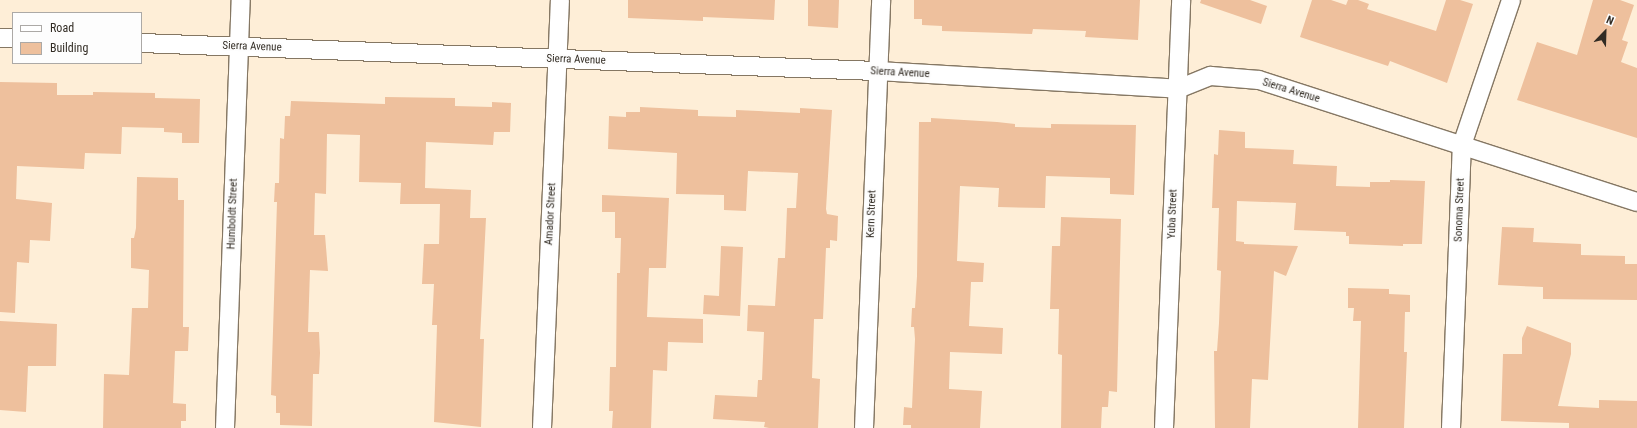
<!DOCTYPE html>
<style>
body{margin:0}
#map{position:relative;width:1637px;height:428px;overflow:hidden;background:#feeed7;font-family:"Roboto Condensed",sans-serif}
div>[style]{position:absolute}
.building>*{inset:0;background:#eec09d}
.roads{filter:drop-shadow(1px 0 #857763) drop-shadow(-1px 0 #857763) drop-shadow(0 1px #857763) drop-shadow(0 -1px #857763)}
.street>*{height:18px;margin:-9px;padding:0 9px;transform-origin:9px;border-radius:9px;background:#fff}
span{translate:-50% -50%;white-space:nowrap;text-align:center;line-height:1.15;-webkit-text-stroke:4px #fdfdfd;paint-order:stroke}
.street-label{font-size:11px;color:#322c24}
.legend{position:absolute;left:12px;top:12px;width:130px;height:52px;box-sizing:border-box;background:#fdfdfd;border:1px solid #aca9a6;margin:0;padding:5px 7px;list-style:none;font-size:12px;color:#322c24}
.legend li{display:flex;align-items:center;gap:8px;height:20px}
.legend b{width:20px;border:1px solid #aca9a6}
.north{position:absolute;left:1585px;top:12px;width:40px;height:40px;-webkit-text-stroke:3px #fdfdfd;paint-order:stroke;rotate:23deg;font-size:11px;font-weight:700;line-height:16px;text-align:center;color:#322c24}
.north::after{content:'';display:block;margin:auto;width:14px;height:18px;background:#322c24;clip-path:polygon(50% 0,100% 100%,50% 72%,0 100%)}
</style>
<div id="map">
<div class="building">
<i style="clip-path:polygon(628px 0,775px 0,774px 20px,703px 17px,703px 21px,628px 18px)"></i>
<i style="clip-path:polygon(808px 0,839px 0,838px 28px,808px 26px)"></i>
<i style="clip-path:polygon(914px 0,1140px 0,1138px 40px,1085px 37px,1086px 31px,1033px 29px,1032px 34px,942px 31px,942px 26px,922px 25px,922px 19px,914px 19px)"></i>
<i style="clip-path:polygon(1201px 0,1250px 0,1267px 6px,1261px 24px,1200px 3px)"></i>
<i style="clip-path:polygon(1312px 0,1331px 0,1346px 5px,1348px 0,1358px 0,1369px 4px,1367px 9px,1436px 31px,1446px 0,1460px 0,1473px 4px,1447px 83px,1390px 61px,1388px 66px,1300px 37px)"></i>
<i style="clip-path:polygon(1593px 0,1620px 0,1634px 5px,1622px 40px,1628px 42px,1621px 62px,1637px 68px,1637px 138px,1517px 100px,1537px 42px,1577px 55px)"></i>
<i style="clip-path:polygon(0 82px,57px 83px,57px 95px,93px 95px,93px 92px,155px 93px,155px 98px,200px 99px,199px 143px,182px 143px,182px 133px,164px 132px,164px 128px,122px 127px,121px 154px,85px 153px,84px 169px,17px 166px,16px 199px,52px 203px,50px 241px,30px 240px,29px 263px,17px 262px,15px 313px,0 312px)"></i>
<i style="clip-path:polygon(385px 97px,455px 98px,455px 106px,492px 107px,492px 102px,511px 103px,510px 132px,494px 132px,493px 145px,426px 142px,425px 188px,471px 190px,470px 218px,486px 218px,480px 339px,484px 339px,481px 427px,434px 422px,437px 325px,432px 325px,434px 284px,422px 284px,424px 244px,439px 244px,440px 204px,400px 204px,401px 183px,359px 182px,360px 135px,327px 134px,326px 194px,315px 193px,314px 235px,325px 235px,328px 271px,310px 270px,308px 332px,319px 332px,320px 353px,319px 374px,313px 374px,312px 426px,280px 425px,280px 413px,276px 413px,276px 396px,271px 395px,277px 202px,274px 202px,275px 183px,279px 183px,280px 138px,284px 139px,285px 116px,290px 116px,291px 101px,385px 104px)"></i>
<i style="clip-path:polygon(640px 107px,698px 110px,698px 116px,736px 117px,736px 110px,800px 113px,800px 108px,832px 110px,826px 209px,827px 214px,838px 216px,837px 241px,830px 240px,830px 248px,826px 248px,823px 319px,814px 319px,812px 378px,820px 379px,818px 428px,769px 428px,764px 427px,765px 422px,713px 419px,715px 395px,757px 397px,758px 380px,762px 380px,764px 332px,747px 331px,748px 305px,775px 306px,778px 258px,785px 258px,787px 208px,796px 208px,798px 173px,748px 171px,746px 211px,724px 210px,724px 195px,676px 194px,677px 153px,608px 149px,609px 116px,626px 117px,626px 112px,640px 112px)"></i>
<i style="clip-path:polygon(931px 118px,997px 122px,1015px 124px,1015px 127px,1051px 128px,1051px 124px,1136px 125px,1134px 195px,1110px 194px,1110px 178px,1046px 176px,1045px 208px,998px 207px,999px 188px,960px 186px,957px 261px,984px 263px,983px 282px,971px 282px,969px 326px,1003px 328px,1002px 354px,950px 352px,949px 389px,982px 391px,980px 428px,911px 428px,911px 425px,903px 425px,904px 407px,912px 408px,915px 339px,914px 327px,911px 327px,912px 308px,915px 308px,917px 276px,919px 122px,931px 122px)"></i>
<i style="clip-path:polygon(1219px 130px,1245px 132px,1245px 148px,1294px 150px,1293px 164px,1337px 166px,1336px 186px,1370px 187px,1370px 182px,1390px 182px,1390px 180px,1425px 181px,1422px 244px,1403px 244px,1403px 246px,1349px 244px,1349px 236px,1346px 236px,1346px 232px,1294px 230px,1296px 203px,1237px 201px,1236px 241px,1244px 242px,1244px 244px,1298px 246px,1286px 276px,1274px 271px,1268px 380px,1252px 379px,1250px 428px,1215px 428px,1214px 351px,1217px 351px,1219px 323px,1221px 271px,1217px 270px,1219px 208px,1212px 208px,1214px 154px,1218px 155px)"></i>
<i style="clip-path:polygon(137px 177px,178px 178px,178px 200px,184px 200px,183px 327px,189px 327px,188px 351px,175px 351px,173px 403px,186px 404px,186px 421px,181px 421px,181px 428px,103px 428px,104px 374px,129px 375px,132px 308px,148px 308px,149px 270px,131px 268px,131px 238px,134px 238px,136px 228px)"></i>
<i style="clip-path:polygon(602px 195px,669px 198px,666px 268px,649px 268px,647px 317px,703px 319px,703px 343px,668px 342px,667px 371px,653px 370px,651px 428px,612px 428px,613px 411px,609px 411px,610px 367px,616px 367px,617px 273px,620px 273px,621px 238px,615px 238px,615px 212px,602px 212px)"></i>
<i style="clip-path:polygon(1061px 217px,1121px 219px,1117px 392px,1109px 391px,1108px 407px,1102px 407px,1101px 428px,1061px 428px,1062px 355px,1058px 354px,1059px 309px,1050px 309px,1052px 246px,1060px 246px)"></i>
<i style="clip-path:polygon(1502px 227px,1534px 228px,1533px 242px,1581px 244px,1581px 255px,1625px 256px,1625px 264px,1637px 264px,1637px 300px,1543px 299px,1543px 287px,1498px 285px)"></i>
<i style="clip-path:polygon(721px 246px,743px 247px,740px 316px,703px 314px,704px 295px,719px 296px)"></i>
<i style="clip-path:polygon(1348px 288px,1389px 289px,1389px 294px,1410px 295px,1410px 312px,1405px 312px,1404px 352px,1407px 352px,1404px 428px,1358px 428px,1361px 321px,1353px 321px,1354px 308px,1348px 308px)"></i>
<i style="clip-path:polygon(0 321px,57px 324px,56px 366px,28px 366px,26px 412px,0 410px)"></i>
<i style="clip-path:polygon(1527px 326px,1571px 343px,1571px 354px,1558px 406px,1599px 408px,1599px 400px,1637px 401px,1637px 428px,1569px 428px,1569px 423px,1501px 421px,1503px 354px,1522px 354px,1522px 338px)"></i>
</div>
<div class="roads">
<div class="street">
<i style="left:0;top:38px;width:13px"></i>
<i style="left:141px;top:43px;width:738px;rotate:2.18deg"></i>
<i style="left:878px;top:71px;width:301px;rotate:3.4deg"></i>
<i style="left:1178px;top:89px;width:35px;rotate:-22deg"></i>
<i style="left:1211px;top:76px;width:48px;rotate:4.8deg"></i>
<i style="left:1259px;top:80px;width:397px;rotate:17.9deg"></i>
<i style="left:225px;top:428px;width:428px;rotate:-87.9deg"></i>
<i style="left:542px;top:428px;width:428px;rotate:-87.6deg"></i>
<i style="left:864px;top:428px;width:428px;rotate:-87.7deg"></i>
<i style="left:1164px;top:428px;width:428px;rotate:-87.7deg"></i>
<i style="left:1451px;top:428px;width:283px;rotate:-87.8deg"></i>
<i style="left:1462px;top:145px;width:153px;rotate:-71.3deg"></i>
</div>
</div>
<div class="street-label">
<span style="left:252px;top:47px;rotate:2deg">Sierra Avenue</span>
<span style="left:576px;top:60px;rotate:2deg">Sierra Avenue</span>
<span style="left:900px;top:73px;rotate:3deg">Sierra Avenue</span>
<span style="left:1291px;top:91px;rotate:17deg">Sierra Avenue</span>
<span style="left:1460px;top:210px;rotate:-88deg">Sonoma Street</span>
<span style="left:233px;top:214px;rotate:-88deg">Humboldt Street</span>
<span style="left:551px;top:214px;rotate:-87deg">Amador Street</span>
<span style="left:872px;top:214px;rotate:-88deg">Kern Street</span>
<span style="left:1173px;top:214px;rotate:-88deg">Yuba Street</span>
</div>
<ul class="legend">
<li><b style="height:5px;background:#fff"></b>Road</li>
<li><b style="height:11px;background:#eec09d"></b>Building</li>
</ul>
<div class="north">N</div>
</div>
